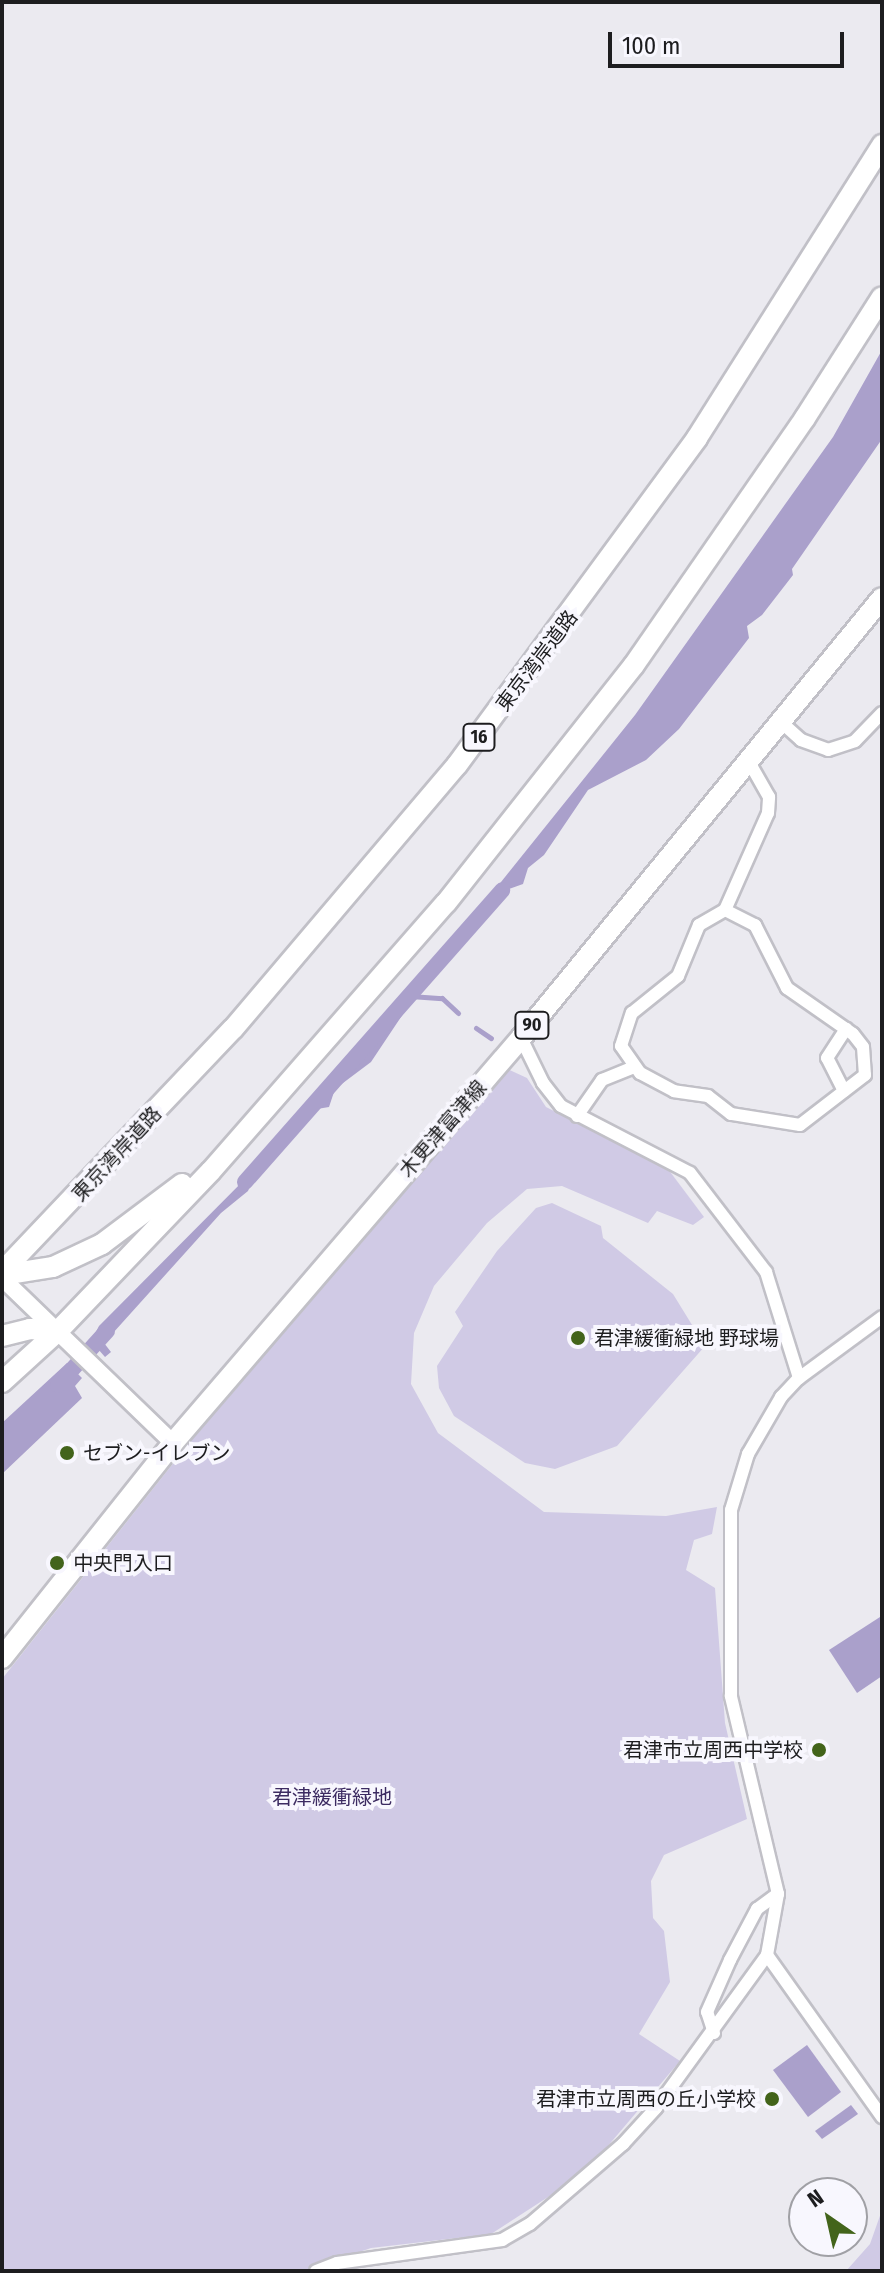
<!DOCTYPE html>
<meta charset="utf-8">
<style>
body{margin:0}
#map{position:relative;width:884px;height:2273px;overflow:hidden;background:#ebeaf0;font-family:"Fira Sans Condensed","Noto Sans JP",sans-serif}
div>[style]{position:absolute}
.green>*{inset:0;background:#d0cae5}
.water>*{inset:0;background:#aaa0cb}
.stream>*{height:5px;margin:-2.5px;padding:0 2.5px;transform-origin:2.5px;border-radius:2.5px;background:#aaa0cb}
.canal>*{height:16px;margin:-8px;padding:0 8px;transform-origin:8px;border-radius:8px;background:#aaa0cb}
.roads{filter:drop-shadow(2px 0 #c1c0c7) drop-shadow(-2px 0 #c1c0c7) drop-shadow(0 2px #c1c0c7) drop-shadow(0 -2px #c1c0c7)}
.minor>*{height:12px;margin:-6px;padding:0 6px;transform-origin:6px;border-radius:6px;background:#fff}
.tertiary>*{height:16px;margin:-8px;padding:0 8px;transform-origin:8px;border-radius:8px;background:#fff}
.primary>*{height:20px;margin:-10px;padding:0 10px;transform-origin:10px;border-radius:10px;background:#fff}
.trunk>*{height:20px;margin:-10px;padding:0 10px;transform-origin:10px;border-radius:10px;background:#fff}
.dots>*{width:22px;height:22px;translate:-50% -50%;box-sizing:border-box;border:4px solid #f8f7fe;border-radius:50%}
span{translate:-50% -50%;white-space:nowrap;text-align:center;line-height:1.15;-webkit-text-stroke:8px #f8f7fe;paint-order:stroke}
.shield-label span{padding:2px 6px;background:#f8f7fe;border:2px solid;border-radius:6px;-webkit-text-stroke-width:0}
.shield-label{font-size:18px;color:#1d1d1f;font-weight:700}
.street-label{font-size:20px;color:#1d1d1f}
.poi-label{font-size:20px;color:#1d1d1f}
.left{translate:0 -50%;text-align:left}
.right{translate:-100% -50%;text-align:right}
.park-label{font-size:20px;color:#3c2b61}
.frame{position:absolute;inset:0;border:4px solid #1d1d1f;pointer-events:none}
.north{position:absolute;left:788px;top:2177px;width:80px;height:80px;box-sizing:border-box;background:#f8f7fe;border:2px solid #a0a0a5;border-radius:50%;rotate:326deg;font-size:22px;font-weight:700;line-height:32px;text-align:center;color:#1d1d1f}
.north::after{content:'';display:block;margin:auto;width:28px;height:36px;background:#43641b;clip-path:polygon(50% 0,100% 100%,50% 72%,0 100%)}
.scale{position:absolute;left:608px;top:32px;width:236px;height:36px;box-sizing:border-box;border:4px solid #1d1d1f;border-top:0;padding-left:10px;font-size:24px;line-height:28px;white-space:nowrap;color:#1d1d1f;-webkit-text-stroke:6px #f8f7fe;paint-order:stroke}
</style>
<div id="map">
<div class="green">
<i style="clip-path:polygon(505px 1068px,527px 1078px,546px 1107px,668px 1169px,704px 1217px,693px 1225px,657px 1211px,648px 1223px,562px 1186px,527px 1189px,487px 1223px,434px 1286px,414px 1333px,411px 1384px,438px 1433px,544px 1512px,666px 1516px,717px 1507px,712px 1534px,694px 1540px,686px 1570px,715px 1588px,725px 1723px,747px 1819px,664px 1855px,651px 1881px,653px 1918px,664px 1931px,670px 1982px,639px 2034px,680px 2061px,607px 2147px,565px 2186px,491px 2234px,371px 2248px,304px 2271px,2px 2271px,2px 1679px,264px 1349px)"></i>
<i style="clip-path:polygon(552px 1203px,601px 1226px,603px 1238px,673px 1294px,705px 1346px,617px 1446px,555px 1469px,525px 1463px,454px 1416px,439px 1388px,437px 1366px,463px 1326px,455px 1312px,497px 1251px,536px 1208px)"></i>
<i style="clip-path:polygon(882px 2210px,882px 2271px,846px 2271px,870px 2244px)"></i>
</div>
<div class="water">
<i style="clip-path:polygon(882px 350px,882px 439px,792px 569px,793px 575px,762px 615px,747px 626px,749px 638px,679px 729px,646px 760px,588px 790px,544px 855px,528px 868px,523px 884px,509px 889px,493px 909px,485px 902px,635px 715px,833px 437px)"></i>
<i style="clip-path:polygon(400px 1007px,403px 1014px,371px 1062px,335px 1089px,329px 1107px,311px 1110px)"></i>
<i style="clip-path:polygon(259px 1165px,248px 1191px,221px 1213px,104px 1343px,111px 1352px,105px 1357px,91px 1341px,99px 1326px)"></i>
<i style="clip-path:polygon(67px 1363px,82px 1378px,75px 1386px,82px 1398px,2px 1474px,2px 1423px)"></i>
<i style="clip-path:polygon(880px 1617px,882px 1676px,857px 1693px,829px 1650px)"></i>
<i style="clip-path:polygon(807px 2045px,841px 2092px,808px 2117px,773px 2070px)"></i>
<i style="clip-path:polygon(851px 2105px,858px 2114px,822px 2139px,815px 2131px)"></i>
</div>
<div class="stream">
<i style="left:410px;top:996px;width:32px;rotate:4deg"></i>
<i style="left:442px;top:998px;width:22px;rotate:43deg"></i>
<i style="left:476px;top:1028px;width:18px;rotate:34deg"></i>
</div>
<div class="canal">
<i style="left:245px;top:1182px;width:389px;rotate:-48.6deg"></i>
<i style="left:58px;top:1385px;width:73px;rotate:-47.8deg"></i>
</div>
<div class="roads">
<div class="minor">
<i style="left:780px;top:721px;width:28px;rotate:42deg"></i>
<i style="left:801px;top:740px;width:29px;rotate:20deg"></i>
<i style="left:828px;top:750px;width:28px;rotate:-18deg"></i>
<i style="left:855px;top:741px;width:39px;rotate:-46deg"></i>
<i style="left:725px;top:910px;width:34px;rotate:27deg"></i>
<i style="left:755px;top:925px;width:71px;rotate:63.1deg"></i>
<i style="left:787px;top:988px;width:80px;rotate:34.9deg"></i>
<i style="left:853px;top:1034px;width:16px;rotate:52deg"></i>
<i style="left:863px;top:1047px;width:28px;rotate:86deg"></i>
<i style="left:865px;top:1075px;width:82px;rotate:142.4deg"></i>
<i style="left:800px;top:1125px;width:70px;rotate:-170.9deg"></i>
<i style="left:731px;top:1114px;width:29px;rotate:-142deg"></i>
<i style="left:708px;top:1096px;width:34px;rotate:-172deg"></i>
<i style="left:674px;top:1091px;width:38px;rotate:-152deg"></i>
<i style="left:640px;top:1073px;width:33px;rotate:-125deg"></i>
<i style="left:621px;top:1046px;width:35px;rotate:-72deg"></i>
<i style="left:632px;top:1013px;width:59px;rotate:-38.8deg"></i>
<i style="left:678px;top:976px;width:55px;rotate:-67.6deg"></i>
<i style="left:699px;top:925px;width:30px;rotate:-30deg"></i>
<i style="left:725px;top:910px;width:106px;rotate:-66.1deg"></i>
<i style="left:768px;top:813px;width:16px;rotate:-86deg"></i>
<i style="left:769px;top:797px;width:43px;rotate:-119.6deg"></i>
<i style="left:521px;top:1038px;width:50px;rotate:63.9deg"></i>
<i style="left:543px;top:1083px;width:29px;rotate:52deg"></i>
<i style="left:561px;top:1106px;width:145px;rotate:27.4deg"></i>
<i style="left:690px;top:1173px;width:125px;rotate:52.5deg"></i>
<i style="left:766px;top:1272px;width:111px;rotate:72.7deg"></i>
<i style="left:844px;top:1091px;width:37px;rotate:-117deg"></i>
<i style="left:827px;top:1058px;width:35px;rotate:-57deg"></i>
<i style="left:577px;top:1116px;width:44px;rotate:-55.2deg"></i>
<i style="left:602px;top:1080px;width:35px;rotate:-22deg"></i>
<i style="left:767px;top:1955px;width:199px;rotate:54.6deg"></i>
<i style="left:714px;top:2033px;width:22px;rotate:-108deg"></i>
<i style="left:707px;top:2012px;width:57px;rotate:-66.1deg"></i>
<i style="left:730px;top:1960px;width:58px;rotate:-62.1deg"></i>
<i style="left:757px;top:1909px;width:26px;rotate:-36deg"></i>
<i style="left:316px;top:2271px;width:22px;rotate:-21deg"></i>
<i style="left:337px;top:2263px;width:167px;rotate:-7.9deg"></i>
<i style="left:502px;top:2240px;width:32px;rotate:-30deg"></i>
<i style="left:530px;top:2224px;width:123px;rotate:-40.7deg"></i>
<i style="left:623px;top:2144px;width:49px;rotate:-47.5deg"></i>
<i style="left:656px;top:2108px;width:189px;rotate:-54deg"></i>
<i style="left:767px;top:1955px;width:62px;rotate:-79.8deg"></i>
<i style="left:778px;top:1894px;width:204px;rotate:-103.4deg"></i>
<i style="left:731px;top:1696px;width:186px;rotate:-90deg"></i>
<i style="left:731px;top:1510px;width:59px;rotate:-73.1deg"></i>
<i style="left:748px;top:1454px;width:66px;rotate:-59.9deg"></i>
<i style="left:781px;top:1397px;width:26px;rotate:-47deg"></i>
<i style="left:799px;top:1378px;width:103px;rotate:-36.3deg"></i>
</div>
<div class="tertiary">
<i style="left:2px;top:1278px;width:238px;rotate:44deg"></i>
</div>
<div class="primary">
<i style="left:2px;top:1658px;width:275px;rotate:-51.5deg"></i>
<i style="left:173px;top:1443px;width:534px;rotate:-49.33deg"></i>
<i style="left:521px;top:1038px;width:569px;rotate:-50.63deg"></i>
</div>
<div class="trunk">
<i style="left:2px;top:1272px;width:335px;rotate:-46.5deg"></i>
<i style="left:233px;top:1029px;width:346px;rotate:-49.7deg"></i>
<i style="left:457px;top:765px;width:406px;rotate:-53.7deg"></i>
<i style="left:697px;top:438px;width:347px;rotate:-57.7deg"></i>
<i style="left:2px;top:1275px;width:52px;rotate:-8.9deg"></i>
<i style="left:53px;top:1267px;width:54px;rotate:-25.1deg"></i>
<i style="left:102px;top:1244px;width:100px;rotate:-36.9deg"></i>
<i style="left:2px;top:1336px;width:29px;rotate:-14deg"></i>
<i style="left:30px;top:1329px;width:28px;rotate:4deg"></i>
<i style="left:2px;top:1382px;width:76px;rotate:-42.3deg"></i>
<i style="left:58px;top:1331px;width:221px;rotate:-46.3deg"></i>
<i style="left:211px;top:1171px;width:356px;rotate:-48.8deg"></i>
<i style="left:446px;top:903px;width:303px;rotate:-51.7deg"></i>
<i style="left:634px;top:665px;width:300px;rotate:-55.3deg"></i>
<i style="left:805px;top:418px;width:143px;rotate:-57.5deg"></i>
</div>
</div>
<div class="dots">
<i style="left:578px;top:1338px;background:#43641b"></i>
<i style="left:67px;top:1453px;background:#43641b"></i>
<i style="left:57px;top:1563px;background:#43641b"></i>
<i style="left:819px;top:1750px;background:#43641b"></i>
<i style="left:772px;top:2099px;background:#43641b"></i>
</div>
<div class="shield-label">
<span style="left:479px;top:737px">16</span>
<span style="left:532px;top:1025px">90</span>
</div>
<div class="street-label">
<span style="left:537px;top:661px;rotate:-53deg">東京湾岸道路</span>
<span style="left:443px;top:1129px;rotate:-49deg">木更津富津線</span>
<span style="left:117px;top:1154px;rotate:-47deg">東京湾岸道路</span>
</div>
<div class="poi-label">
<span class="left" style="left:594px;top:1338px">君津緩衝緑地 野球場</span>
<span class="left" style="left:83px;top:1453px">セブン-イレブン</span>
<span class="left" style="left:73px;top:1563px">中央門入口</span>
<span class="right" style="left:803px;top:1750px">君津市立周西中学校</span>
<span class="right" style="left:756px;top:2099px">君津市立周西の丘小学校</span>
</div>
<div class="park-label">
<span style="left:332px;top:1797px">君津緩衝緑地</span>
</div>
<div class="frame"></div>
<div class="north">N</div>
<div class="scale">100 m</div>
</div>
